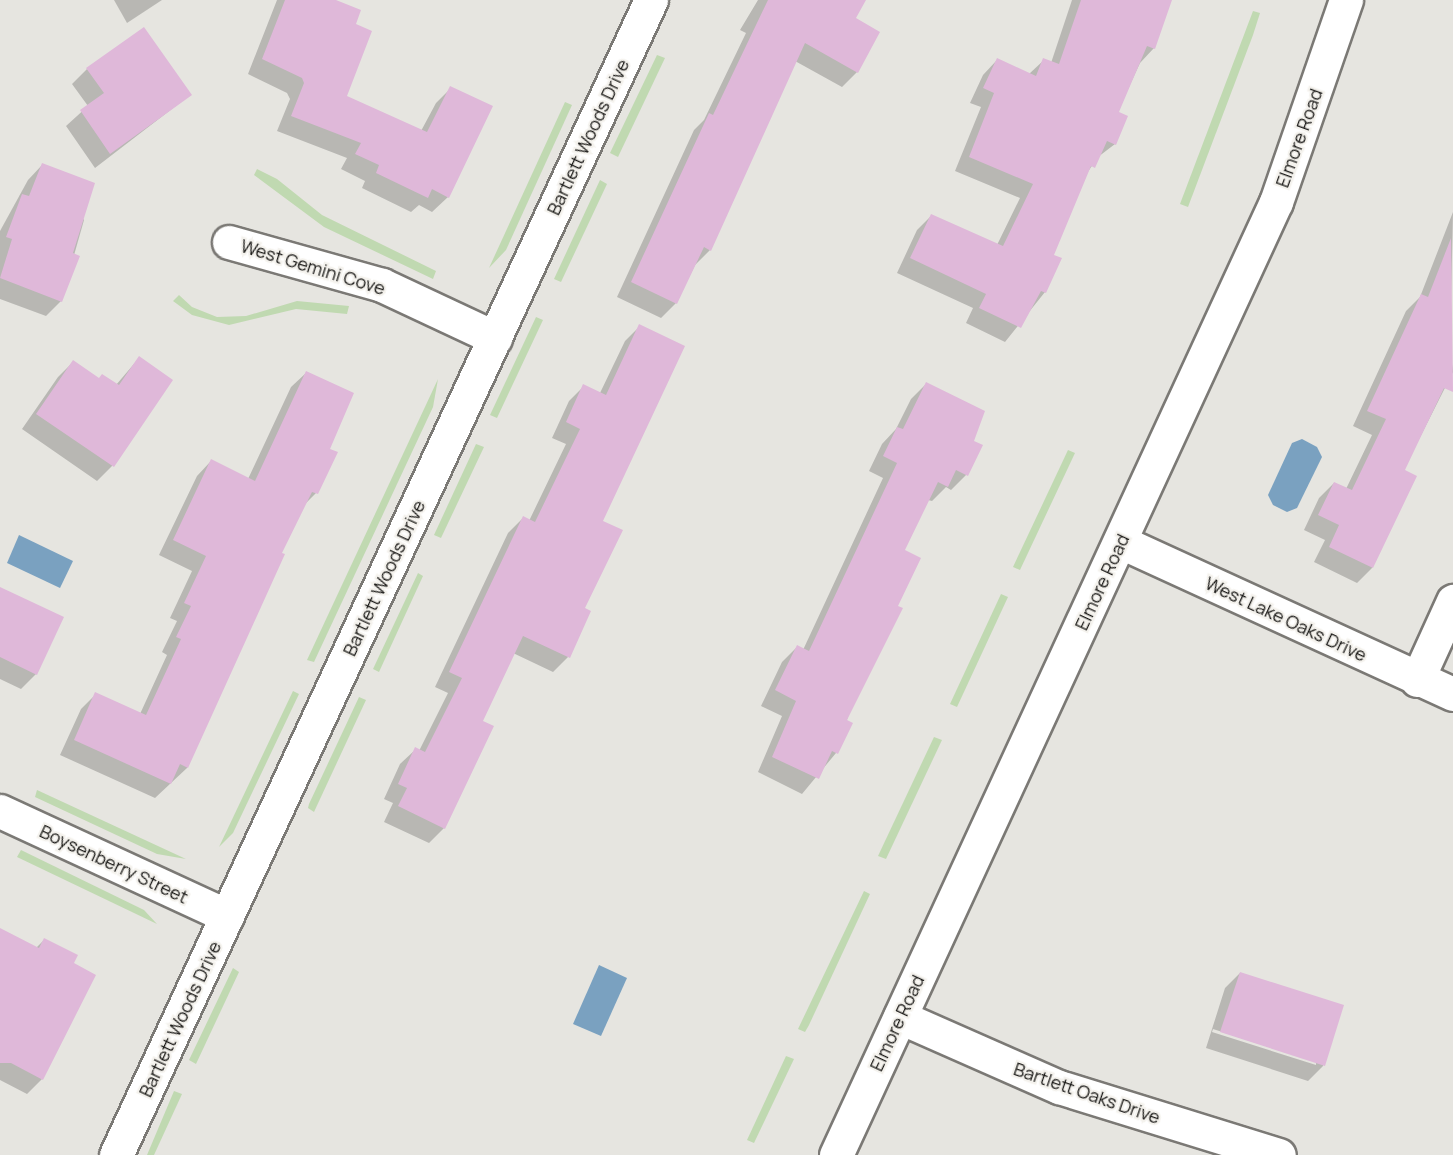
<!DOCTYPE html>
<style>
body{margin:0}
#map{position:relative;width:1453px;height:1155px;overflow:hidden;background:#e6e5e0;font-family:Manrope,sans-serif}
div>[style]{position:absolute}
.green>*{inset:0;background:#c0d9b1}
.water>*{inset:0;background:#7aa1c0}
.shadow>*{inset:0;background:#0003}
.building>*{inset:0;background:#dfb8d9}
.roads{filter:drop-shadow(2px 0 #7b7975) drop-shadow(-2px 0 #7b7975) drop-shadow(0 2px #7b7975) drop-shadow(0 -2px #7b7975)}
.minor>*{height:33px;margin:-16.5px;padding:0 16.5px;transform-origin:16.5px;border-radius:16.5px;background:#fff}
span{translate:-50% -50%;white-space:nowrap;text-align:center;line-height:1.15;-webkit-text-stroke:4.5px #f4f2ed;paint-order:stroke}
.street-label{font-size:18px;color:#191816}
</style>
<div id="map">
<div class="green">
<i style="clip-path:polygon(1253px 11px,1260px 13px,1253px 35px,1188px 207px,1180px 204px)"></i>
<i style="clip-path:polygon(657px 55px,665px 58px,618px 157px,610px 153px)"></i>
<i style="clip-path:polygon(565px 102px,572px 105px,506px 250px,489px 268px)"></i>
<i style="clip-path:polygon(257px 169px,277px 179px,322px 215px,436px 271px,433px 279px,324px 227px,254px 175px)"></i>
<i style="clip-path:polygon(600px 180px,607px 184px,561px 282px,554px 279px)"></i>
<i style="clip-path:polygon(179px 295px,192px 307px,217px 317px,246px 316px,297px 301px,349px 306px,347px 314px,296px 309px,229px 325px,192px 315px,173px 301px)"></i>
<i style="clip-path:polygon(536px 317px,543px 320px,497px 418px,490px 415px)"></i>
<i style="clip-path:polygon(438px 379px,433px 407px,314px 662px,307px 660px)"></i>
<i style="clip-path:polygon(476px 444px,484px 447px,441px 538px,434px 535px)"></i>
<i style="clip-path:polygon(1068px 450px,1075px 453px,1020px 570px,1013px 567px)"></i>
<i style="clip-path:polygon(418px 573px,423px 576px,379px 672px,373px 669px)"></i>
<i style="clip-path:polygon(1001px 594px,1008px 597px,957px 707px,950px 704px)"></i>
<i style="clip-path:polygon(293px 691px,299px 694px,233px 833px,219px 847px)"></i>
<i style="clip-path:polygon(359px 697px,366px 700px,314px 812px,308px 808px,309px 804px)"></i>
<i style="clip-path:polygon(934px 737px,942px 740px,886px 859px,878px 856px)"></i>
<i style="clip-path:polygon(37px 790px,186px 859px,157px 854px,35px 797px)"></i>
<i style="clip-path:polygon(21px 850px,144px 910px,157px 924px,17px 857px)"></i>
<i style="clip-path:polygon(864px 891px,870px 894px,809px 1025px,805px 1032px,798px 1029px)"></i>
<i style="clip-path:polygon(233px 968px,239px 972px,196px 1064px,189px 1060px)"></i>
<i style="clip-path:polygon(786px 1056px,794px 1059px,754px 1143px,747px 1140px)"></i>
<i style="clip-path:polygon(174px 1091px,182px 1094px,154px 1155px,147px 1155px)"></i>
</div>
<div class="water">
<i style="clip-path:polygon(1302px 439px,1317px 447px,1322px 457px,1297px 508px,1287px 512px,1273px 505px,1268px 495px,1292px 443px)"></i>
<i style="clip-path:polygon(19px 535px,73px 561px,60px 588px,7px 563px)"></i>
<i style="clip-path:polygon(599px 965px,627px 978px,601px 1036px,573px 1024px)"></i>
</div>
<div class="shadow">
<i style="clip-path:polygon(114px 0,162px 0,127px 23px)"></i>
<i style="clip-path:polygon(277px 0,332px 0,354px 25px,345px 96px,421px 131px,436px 103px,451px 88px,491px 107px,448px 197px,432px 212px,419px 205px,411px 212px,362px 188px,365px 181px,341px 169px,347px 158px,277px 131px,290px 99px,287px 93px,248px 74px)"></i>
<i style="clip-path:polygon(758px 0,864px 0,854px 19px,857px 72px,842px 87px,795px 61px,710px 250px,695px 265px,676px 303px,661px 318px,617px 297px,694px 130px,704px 120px,746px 33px,740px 30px)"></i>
<i style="clip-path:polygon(1072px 0,1170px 0,1154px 48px,1140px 63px,1117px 113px,1115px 144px,1098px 157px,1085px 176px,1052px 256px,1060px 259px,1045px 292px,1005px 342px,966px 323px,973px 308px,897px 273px,917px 230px,931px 216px,997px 245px,1020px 198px,955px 171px,981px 107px,970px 103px,983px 75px,997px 60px,1029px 74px,1044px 60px,1051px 63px)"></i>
<i style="clip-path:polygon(87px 69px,190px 95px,95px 168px,66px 126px,88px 106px,72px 84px)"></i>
<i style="clip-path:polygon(43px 164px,84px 220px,61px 301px,46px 316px,0 299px,0 231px,28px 180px)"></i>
<i style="clip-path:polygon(1453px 212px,1450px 348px,1453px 372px,1403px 471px,1372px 568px,1357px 583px,1314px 562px,1325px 540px,1304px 530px,1319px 498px,1334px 483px,1346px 489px,1372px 435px,1353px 426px,1406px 311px,1420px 297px)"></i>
<i style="clip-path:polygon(640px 326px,583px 609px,568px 657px,553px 672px,513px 653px,481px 721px,444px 828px,429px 843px,384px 822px,393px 803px,384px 799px,400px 764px,416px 749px,419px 751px,448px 693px,435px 687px,508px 533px,523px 518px,529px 521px,566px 444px,552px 438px,569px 401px,584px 386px,600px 393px,625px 341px)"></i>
<i style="clip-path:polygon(139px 358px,171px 381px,112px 466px,97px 481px,22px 429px,58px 377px,73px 362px,99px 379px,116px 385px)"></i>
<i style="clip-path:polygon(306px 373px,329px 450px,316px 493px,303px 506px,280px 554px,283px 555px,187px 768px,155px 798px,60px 755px,81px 709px,96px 694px,140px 714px,167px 655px,162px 652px,177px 621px,170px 618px,192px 571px,159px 555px,197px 476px,211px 461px,248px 479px,291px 387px)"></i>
<i style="clip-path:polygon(926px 384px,972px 442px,966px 475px,951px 490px,946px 487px,932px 501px,928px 500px,903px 551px,836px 753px,802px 794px,758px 772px,782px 716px,761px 706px,782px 662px,797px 647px,803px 650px,883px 478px,869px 471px,882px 444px,896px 429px,911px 399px)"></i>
<i style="clip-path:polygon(0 589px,36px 674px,21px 689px,0 679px)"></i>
<i style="clip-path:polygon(0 930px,36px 948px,44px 940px,42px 1079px,27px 1094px,0 1080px)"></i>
<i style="clip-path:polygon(evenodd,1240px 973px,1342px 1006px,1323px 1066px,1308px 1081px,1206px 1048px,1225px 988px,1240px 973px,1213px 1029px,1316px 1062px,1316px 1065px,1212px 1032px,1213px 1029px)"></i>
</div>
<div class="building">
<i style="clip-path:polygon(285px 0,336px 0,361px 10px,356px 24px,372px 31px,347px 96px,427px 132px,450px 86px,493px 106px,449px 198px,432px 189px,428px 198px,376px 173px,379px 165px,355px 154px,361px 143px,291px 116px,304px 83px,302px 78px,262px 59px)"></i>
<i style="clip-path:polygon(768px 0,866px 0,856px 18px,880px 32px,858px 73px,805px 43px,711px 251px,704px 247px,677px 304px,631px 282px,709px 113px,713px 115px)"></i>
<i style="clip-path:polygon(1081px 0,1172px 0,1155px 49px,1147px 46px,1119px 112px,1128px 116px,1116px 145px,1107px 141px,1095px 168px,1091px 166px,1054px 255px,1062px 258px,1046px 293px,1041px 291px,1021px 328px,979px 308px,986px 294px,910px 258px,931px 214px,1003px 246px,1033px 184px,969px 157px,994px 93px,983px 88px,997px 58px,1036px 76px,1043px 58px,1059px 64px)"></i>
<i style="clip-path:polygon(144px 27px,192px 95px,110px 154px,80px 110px,104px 93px,86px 68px)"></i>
<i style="clip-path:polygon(42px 163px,95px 183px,73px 253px,80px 256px,62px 302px,0 278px,12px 239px,6px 237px,22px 194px,29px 196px)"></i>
<i style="clip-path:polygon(1451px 238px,1453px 392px,1444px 388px,1405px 470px,1417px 476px,1373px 568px,1329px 547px,1339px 525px,1318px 515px,1334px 482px,1352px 490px,1386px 419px,1367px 411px,1421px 294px,1428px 297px)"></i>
<i style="clip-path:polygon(639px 324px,685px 346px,603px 521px,623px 530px,585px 608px,591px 611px,570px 658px,523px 636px,483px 721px,494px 726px,445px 829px,398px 806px,407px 788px,398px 784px,415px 747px,425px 752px,462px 678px,449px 672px,523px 516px,535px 522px,580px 429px,566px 422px,583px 384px,606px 395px)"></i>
<i style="clip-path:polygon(139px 356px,173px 380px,114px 467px,36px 414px,73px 360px,99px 378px,102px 374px,119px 385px)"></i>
<i style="clip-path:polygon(306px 371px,354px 393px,330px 449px,338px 452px,318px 494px,312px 492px,282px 553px,285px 554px,188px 768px,180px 764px,171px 784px,74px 740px,95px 692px,146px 715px,181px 639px,176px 637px,191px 606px,184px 603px,206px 556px,173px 540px,211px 459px,255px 481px)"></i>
<i style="clip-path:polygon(926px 382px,985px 411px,974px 441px,983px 445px,968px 476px,956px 470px,948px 487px,938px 482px,905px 550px,921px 558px,898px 606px,903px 608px,847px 720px,853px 723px,838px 754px,832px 751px,819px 779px,772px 757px,796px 701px,775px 690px,797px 645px,809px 651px,897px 463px,883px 456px,897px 427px,903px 429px)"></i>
<i style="clip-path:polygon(0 587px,64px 617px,37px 675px,0 657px)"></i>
<i style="clip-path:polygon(0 928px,39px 948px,44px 938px,78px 955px,74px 963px,96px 975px,43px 1080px,11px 1063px,0 1063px)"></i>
<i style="clip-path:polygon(1240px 972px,1344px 1005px,1325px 1066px,1220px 1032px)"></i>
</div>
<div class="roads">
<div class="minor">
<i style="left:229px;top:242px;width:159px;rotate:15.7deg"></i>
<i style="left:382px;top:285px;width:125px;rotate:25.1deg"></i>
<i style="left:1121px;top:542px;width:365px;rotate:24.6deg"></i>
<i style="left:1417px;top:680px;width:87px;rotate:-65.5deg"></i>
<i style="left:0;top:811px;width:250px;rotate:24.8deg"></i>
<i style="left:900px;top:1017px;width:174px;rotate:23.8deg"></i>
<i style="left:1059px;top:1087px;width:230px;rotate:17.2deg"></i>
<i style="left:116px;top:1155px;width:1273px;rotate:-65.15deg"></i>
<i style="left:836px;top:1155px;width:1050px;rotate:-65.22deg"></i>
<i style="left:1276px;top:202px;width:214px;rotate:-70.9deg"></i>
</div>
</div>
<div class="street-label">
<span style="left:588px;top:137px;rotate:-65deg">Bartlett Woods Drive</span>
<span style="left:1299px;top:138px;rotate:-70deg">Elmore Road</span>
<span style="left:313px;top:267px;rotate:17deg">West Gemini Cove</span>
<span style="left:384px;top:578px;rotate:-65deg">Bartlett Woods Drive</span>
<span style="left:1102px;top:582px;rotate:-65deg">Elmore Road</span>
<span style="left:1286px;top:619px;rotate:25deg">West Lake Oaks Drive</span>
<span style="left:114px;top:864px;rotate:25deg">Boysenberry Street</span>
<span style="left:180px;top:1019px;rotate:-65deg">Bartlett Woods Drive</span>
<span style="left:897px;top:1023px;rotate:-65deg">Elmore Road</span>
<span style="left:1087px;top:1093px;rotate:19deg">Bartlett Oaks Drive</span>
</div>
</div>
